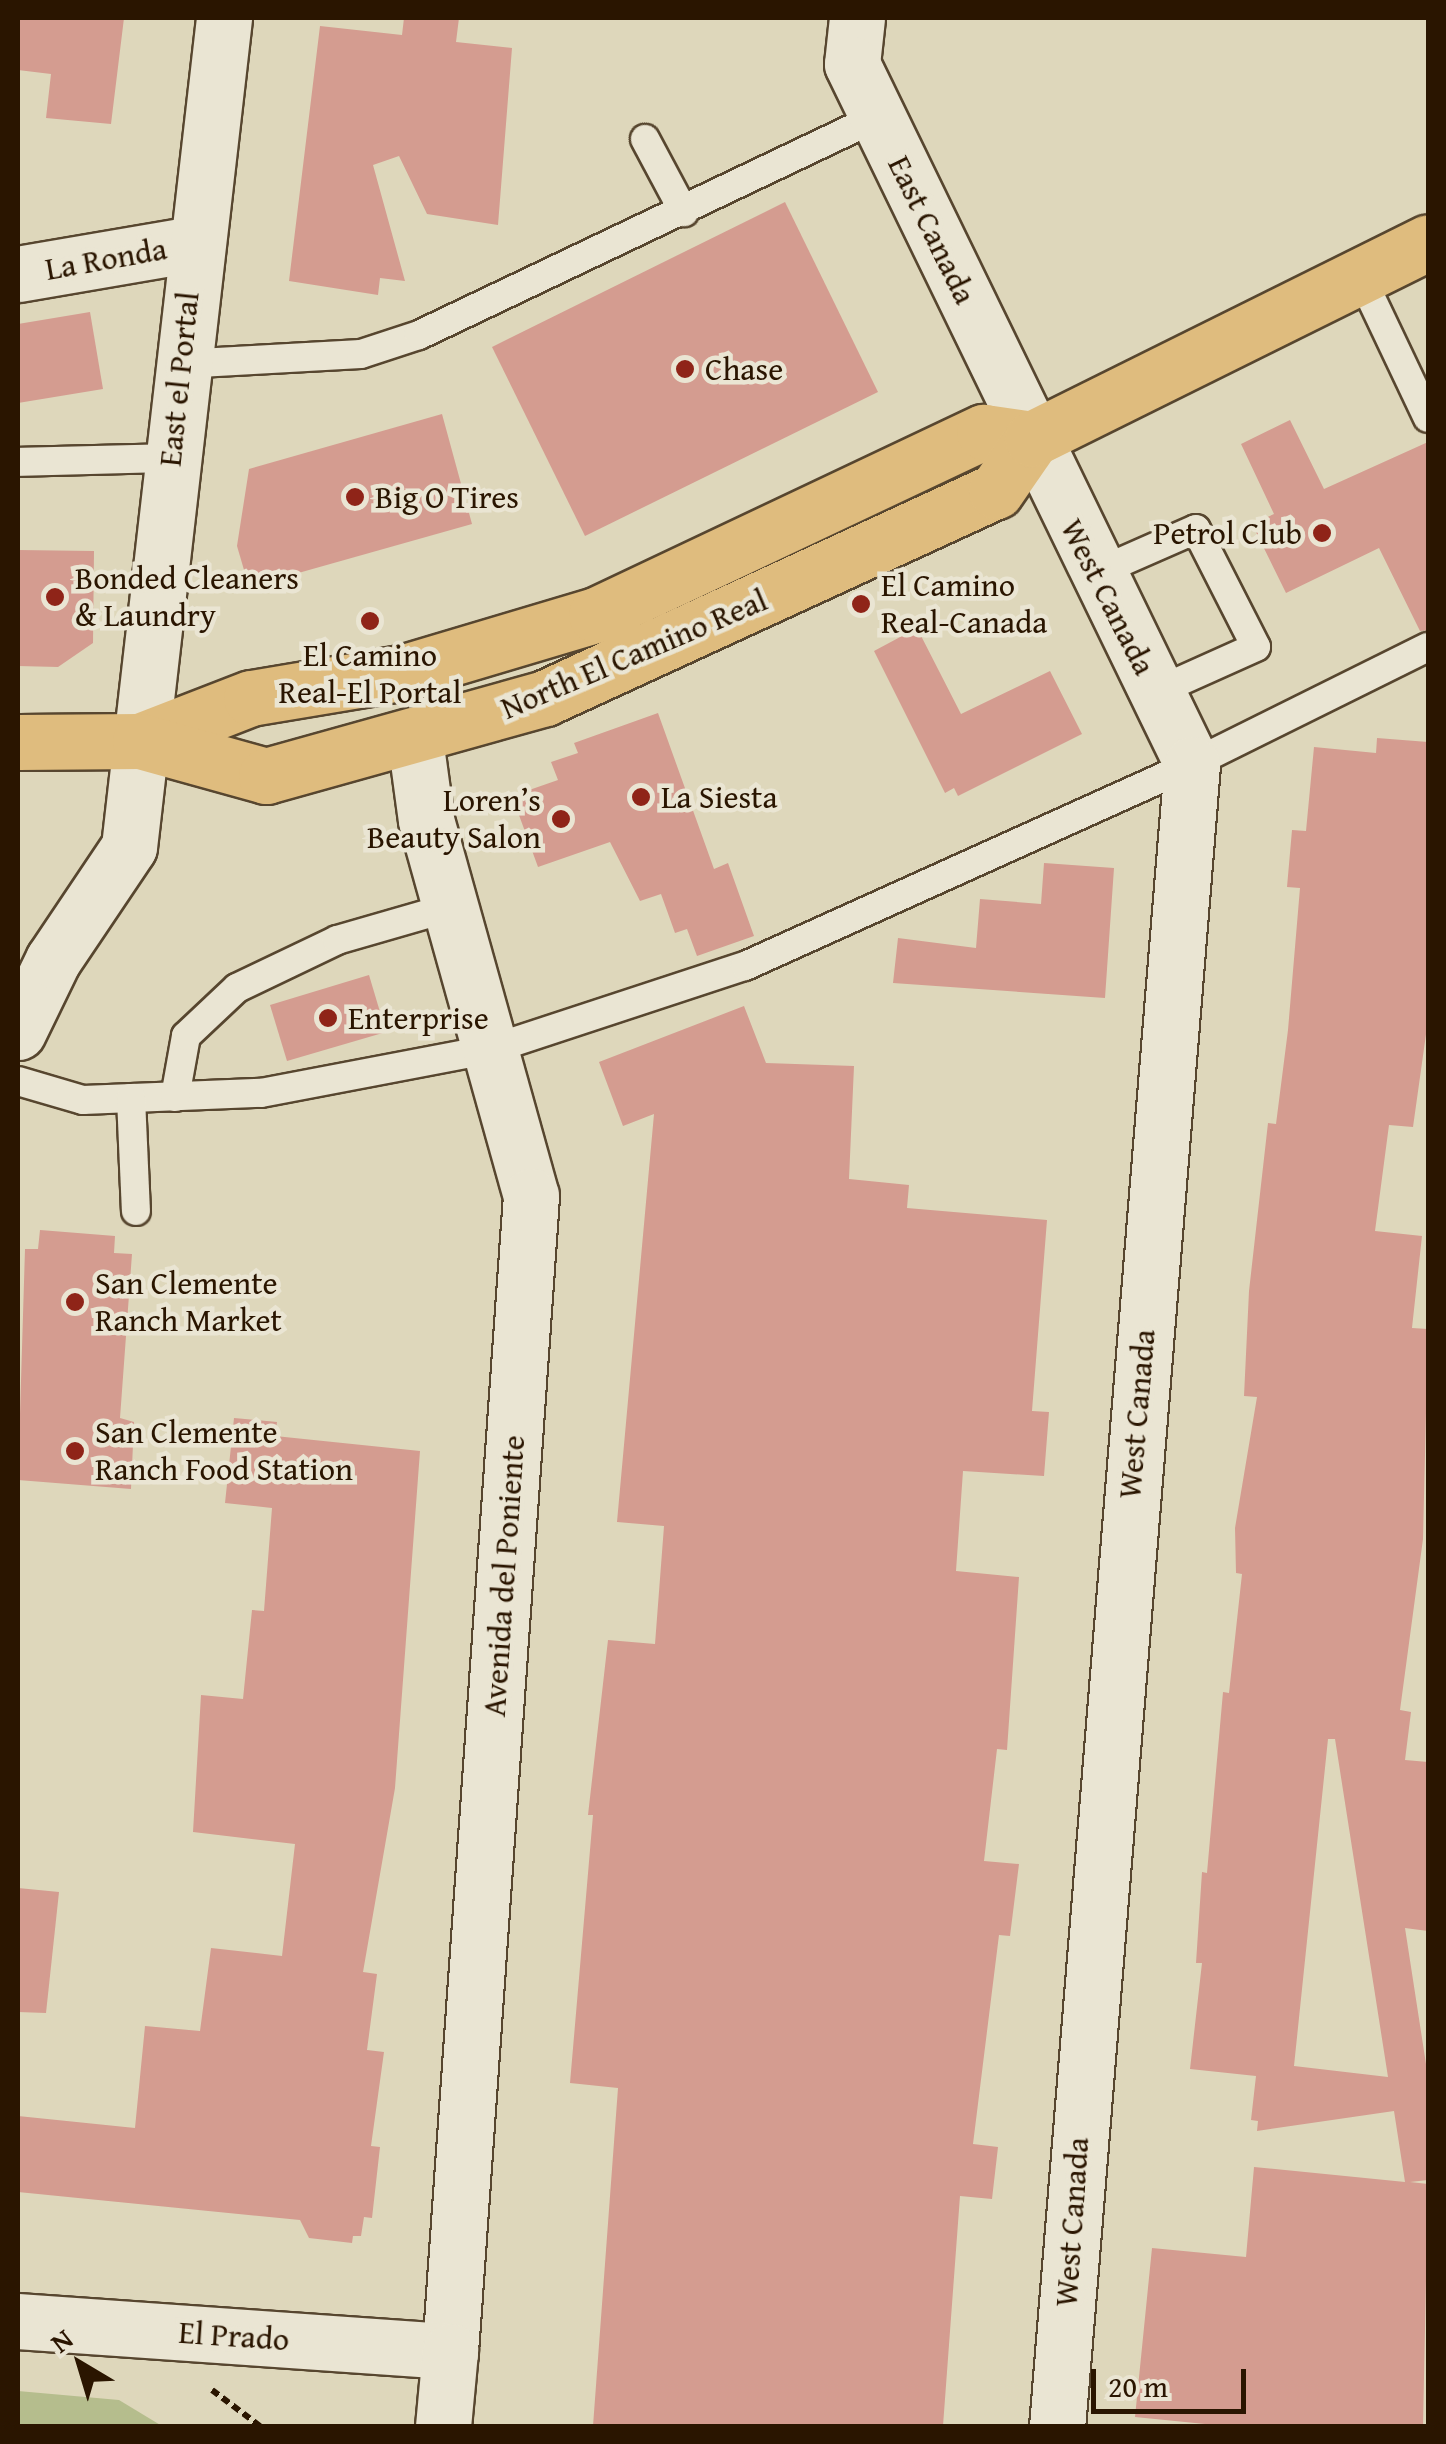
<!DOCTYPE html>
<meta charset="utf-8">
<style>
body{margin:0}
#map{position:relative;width:1446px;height:2444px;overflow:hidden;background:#ded7bb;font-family:"Gentium Book Plus",serif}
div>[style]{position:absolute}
.green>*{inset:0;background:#b5bd8d}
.building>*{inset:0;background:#d49c90}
.path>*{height:6px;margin-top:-3px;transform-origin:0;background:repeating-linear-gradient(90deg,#2a1500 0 8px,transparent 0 13px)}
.roads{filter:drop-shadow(2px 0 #57462f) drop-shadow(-2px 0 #57462f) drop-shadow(0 2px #57462f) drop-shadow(0 -2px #57462f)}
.lane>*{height:28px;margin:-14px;padding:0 14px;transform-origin:14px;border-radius:14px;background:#eae5d3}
.street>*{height:55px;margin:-27.5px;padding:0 27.5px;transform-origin:27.5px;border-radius:27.5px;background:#eae5d3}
.secondary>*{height:55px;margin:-27.5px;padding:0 27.5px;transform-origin:27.5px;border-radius:27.5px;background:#eae5d3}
.primary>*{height:55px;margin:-27.5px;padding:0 27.5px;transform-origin:27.5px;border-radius:27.5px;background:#dfbc7e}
.dots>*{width:28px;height:28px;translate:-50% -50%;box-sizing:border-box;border:5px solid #eae5d3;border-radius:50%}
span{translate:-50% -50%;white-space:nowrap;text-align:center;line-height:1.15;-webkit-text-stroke:9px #eae5d3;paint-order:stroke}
.street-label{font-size:32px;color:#2a1500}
.poi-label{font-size:32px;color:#2a1500}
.left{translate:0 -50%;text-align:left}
.right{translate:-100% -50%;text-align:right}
.frame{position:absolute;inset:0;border:20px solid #2a1500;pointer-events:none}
.north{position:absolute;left:30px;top:2314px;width:100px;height:100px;-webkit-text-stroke:8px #eae5d3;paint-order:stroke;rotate:322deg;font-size:28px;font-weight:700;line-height:40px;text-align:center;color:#2a1500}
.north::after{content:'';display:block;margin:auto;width:35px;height:45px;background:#2a1500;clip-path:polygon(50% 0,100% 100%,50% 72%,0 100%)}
.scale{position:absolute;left:1091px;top:2369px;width:155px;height:45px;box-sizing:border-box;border:5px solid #2a1500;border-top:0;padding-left:12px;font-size:30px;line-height:35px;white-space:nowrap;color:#2a1500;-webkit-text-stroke:8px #eae5d3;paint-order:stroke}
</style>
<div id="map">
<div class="green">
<i style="clip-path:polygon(18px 2391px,119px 2400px,162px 2426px,18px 2426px)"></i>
</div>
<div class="building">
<i style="clip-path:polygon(18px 18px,124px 18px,111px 124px,46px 118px,51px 74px,18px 70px)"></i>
<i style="clip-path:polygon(404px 18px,459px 18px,456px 42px,512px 48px,498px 225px,427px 214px,399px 156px,373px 165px,405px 281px,380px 278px,378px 295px,289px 281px,320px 26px,402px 35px)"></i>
<i style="clip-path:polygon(785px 202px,878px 392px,585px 536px,492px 347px)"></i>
<i style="clip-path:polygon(90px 312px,103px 389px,18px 403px,18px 324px)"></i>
<i style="clip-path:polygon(442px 414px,472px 524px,249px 587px,237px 546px,249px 469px)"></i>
<i style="clip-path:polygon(1290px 420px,1324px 489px,1428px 442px,1428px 630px,1420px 631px,1379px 548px,1286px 593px,1252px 524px,1274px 514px,1241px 444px)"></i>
<i style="clip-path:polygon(18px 550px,94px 551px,93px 643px,58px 667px,18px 666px)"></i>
<i style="clip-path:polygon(917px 628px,961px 714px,1050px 671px,1082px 734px,958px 796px,954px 788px,945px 793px,874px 651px)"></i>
<i style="clip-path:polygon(658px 713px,714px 869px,728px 863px,754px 936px,697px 956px,687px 929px,675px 933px,661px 894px,640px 901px,610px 842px,538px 867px,512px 796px,558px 780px,551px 762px,578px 753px,574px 743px)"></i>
<i style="clip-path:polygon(evenodd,1377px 738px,1428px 742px,1428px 1020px,1413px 1127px,1389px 1125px,1375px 1231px,1422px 1236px,1412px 1328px,1428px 1329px,1423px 1539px,1400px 1710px,1411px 1712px,1405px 1760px,1428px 1762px,1428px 1931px,1405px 1928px,1428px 2077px,1428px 2180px,1410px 2182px,1428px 2184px,1423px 2426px,1225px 2426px,1135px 2417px,1152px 2248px,1246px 2257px,1254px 2167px,1405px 2182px,1394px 2111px,1257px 2131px,1258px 2121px,1251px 2120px,1256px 2076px,1190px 2069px,1202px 1963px,1196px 1963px,1202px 1872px,1207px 1873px,1223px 1692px,1229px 1693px,1242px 1574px,1236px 1573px,1235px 1528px,1257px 1397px,1244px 1396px,1249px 1291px,1268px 1123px,1276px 1124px,1288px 1030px,1300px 888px,1287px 887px,1292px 830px,1306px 831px,1314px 747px,1376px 753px,1377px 738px,1328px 1739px,1335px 1739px,1388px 2077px,1294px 2066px,1328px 1739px)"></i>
<i style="clip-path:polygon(1044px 863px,1114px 868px,1105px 998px,893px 983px,898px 938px,976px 948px,980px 899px,1041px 904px)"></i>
<i style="clip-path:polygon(369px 975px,386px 1032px,287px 1061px,270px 1005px)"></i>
<i style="clip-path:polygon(744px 1006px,766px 1063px,854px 1066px,849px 1179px,909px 1185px,907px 1208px,1047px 1220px,1032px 1411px,1049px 1412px,1044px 1476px,963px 1471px,956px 1571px,1019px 1577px,1007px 1750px,997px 1749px,984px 1861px,1019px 1864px,1010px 1936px,999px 1935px,973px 2144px,998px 2147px,992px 2199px,960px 2196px,943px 2426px,593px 2426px,618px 2088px,570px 2083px,593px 1815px,588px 1815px,608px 1640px,655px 1644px,664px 1526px,617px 1522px,654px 1114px,623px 1126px,599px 1062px)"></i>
<i style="clip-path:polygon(40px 1230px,115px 1236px,114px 1253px,132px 1254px,120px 1418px,134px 1422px,131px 1489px,18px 1480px,25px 1249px,38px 1249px)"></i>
<i style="clip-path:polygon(234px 1418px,277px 1422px,275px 1436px,420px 1451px,395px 1788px,363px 1972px,377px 1974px,367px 2050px,384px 2052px,371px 2146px,380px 2147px,372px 2218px,364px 2217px,361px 2236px,353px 2236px,352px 2243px,309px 2238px,300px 2220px,18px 2192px,18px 2116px,135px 2128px,145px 2026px,200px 2031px,211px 1948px,282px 1956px,295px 1844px,193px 1832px,201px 1695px,243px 1699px,252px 1610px,264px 1611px,272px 1508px,225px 1503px)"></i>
<i style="clip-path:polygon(18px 1888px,59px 1892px,46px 2013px,18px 2012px)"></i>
</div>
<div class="path">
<i style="left:212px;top:2390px;width:60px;rotate:36.9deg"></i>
</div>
<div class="roads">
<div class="lane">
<i style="left:645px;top:139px;width:83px;rotate:61.9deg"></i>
<i style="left:1360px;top:275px;width:158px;rotate:64.6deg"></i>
<i style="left:181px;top:364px;width:180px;rotate:-3.2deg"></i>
<i style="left:361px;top:354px;width:61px;rotate:-18.1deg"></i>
<i style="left:419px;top:335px;width:507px;rotate:-25.45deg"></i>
<i style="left:18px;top:462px;width:153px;rotate:-1.5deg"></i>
<i style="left:1096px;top:573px;width:109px;rotate:-23.7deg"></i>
<i style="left:1196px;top:529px;width:132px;rotate:63deg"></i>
<i style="left:1256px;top:647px;width:110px;rotate:155.8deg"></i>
<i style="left:18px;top:1081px;width:68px;rotate:16.3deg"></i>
<i style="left:83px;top:1100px;width:178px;rotate:-2.3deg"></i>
<i style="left:261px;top:1093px;width:235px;rotate:-10.8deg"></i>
<i style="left:492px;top:1049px;width:266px;rotate:-18.2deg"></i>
<i style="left:745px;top:966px;width:491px;rotate:-24.3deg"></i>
<i style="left:1192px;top:764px;width:263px;rotate:-26.4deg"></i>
<i style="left:175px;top:1097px;width:62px;rotate:-79.8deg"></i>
<i style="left:186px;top:1036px;width:70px;rotate:-43.3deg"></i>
<i style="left:237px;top:988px;width:111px;rotate:-25.6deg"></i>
<i style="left:337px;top:940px;width:119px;rotate:-16.1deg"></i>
<i style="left:131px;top:1098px;width:113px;rotate:87.5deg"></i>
</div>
<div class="street">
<i style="left:857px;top:18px;width:46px;rotate:96.2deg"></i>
<i style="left:852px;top:64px;width:778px;rotate:64.09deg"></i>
<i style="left:1192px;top:764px;width:1667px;rotate:94.64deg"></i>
<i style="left:18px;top:274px;width:179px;rotate:-9.7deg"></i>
<i style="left:415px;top:739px;width:82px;rotate:82.3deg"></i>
<i style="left:426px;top:820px;width:390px;rotate:74.4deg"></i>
<i style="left:531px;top:1196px;width:1158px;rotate:94.01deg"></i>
</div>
<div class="secondary">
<i style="left:18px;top:1032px;width:80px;rotate:-64.1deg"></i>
<i style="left:53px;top:960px;width:136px;rotate:-56.1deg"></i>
<i style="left:129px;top:847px;width:834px;rotate:-83.46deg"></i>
<i style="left:18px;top:2321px;width:433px;rotate:4deg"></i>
<i style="left:450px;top:2351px;width:75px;rotate:95.3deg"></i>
</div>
<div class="primary">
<i style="left:140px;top:741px;width:119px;rotate:-21.2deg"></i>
<i style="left:251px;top:698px;width:152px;rotate:-9.5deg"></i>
<i style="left:401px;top:673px;width:203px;rotate:-16.6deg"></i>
<i style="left:596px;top:615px;width:429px;rotate:-25.3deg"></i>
<i style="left:984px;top:432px;width:49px;rotate:8.3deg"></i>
<i style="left:18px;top:742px;width:122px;rotate:-0.5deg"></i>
<i style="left:140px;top:741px;width:131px;rotate:15.5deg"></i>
<i style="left:266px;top:776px;width:290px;rotate:-15.6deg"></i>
<i style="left:545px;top:698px;width:496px;rotate:-24.7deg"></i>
<i style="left:996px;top:491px;width:63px;rotate:-55.3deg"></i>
<i style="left:1032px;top:439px;width:442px;rotate:-26.4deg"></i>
</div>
</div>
<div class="dots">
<i style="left:685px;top:369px;background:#8f2418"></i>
<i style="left:355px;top:497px;background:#8f2418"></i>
<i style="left:1322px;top:533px;background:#8f2418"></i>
<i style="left:55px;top:597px;background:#8f2418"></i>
<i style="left:861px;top:604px;background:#8f2418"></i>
<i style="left:370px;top:621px;background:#8f2418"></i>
<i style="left:641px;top:797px;background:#8f2418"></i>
<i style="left:561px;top:819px;background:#8f2418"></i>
<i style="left:328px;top:1018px;background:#8f2418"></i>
<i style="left:75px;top:1302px;background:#8f2418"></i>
<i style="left:75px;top:1451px;background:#8f2418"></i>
</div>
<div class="street-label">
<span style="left:932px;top:230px;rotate:64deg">East Canada</span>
<span style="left:106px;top:259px;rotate:-10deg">La Ronda</span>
<span style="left:179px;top:379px;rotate:-84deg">East el Portal</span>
<span style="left:1108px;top:597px;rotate:63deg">West Canada</span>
<span style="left:634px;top:654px;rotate:-23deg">North El Camino Real</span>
<span style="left:1137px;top:1414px;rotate:-85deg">West Canada</span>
<span style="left:504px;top:1576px;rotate:-86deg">Avenida del Poniente</span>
<span style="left:1072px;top:2222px;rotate:-86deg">West Canada</span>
<span style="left:234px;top:2336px;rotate:4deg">El Prado</span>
</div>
<div class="poi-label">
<span class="left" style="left:705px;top:369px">Chase</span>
<span class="left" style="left:375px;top:497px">Big O Tires</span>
<span class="right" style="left:1302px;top:533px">Petrol Club</span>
<span class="left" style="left:75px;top:597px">Bonded Cleaners<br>&amp; Laundry</span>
<span class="left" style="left:881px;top:604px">El Camino<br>Real-Canada</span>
<span style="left:370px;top:674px">El Camino<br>Real-El Portal</span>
<span class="left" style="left:661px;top:797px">La Siesta</span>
<span class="right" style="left:541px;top:819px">Loren’s<br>Beauty Salon</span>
<span class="left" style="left:348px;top:1018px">Enterprise</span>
<span class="left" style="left:95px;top:1302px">San Clemente<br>Ranch Market</span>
<span class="left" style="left:95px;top:1451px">San Clemente<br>Ranch Food Station</span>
</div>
<div class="frame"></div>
<div class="north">N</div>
<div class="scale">20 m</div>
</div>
